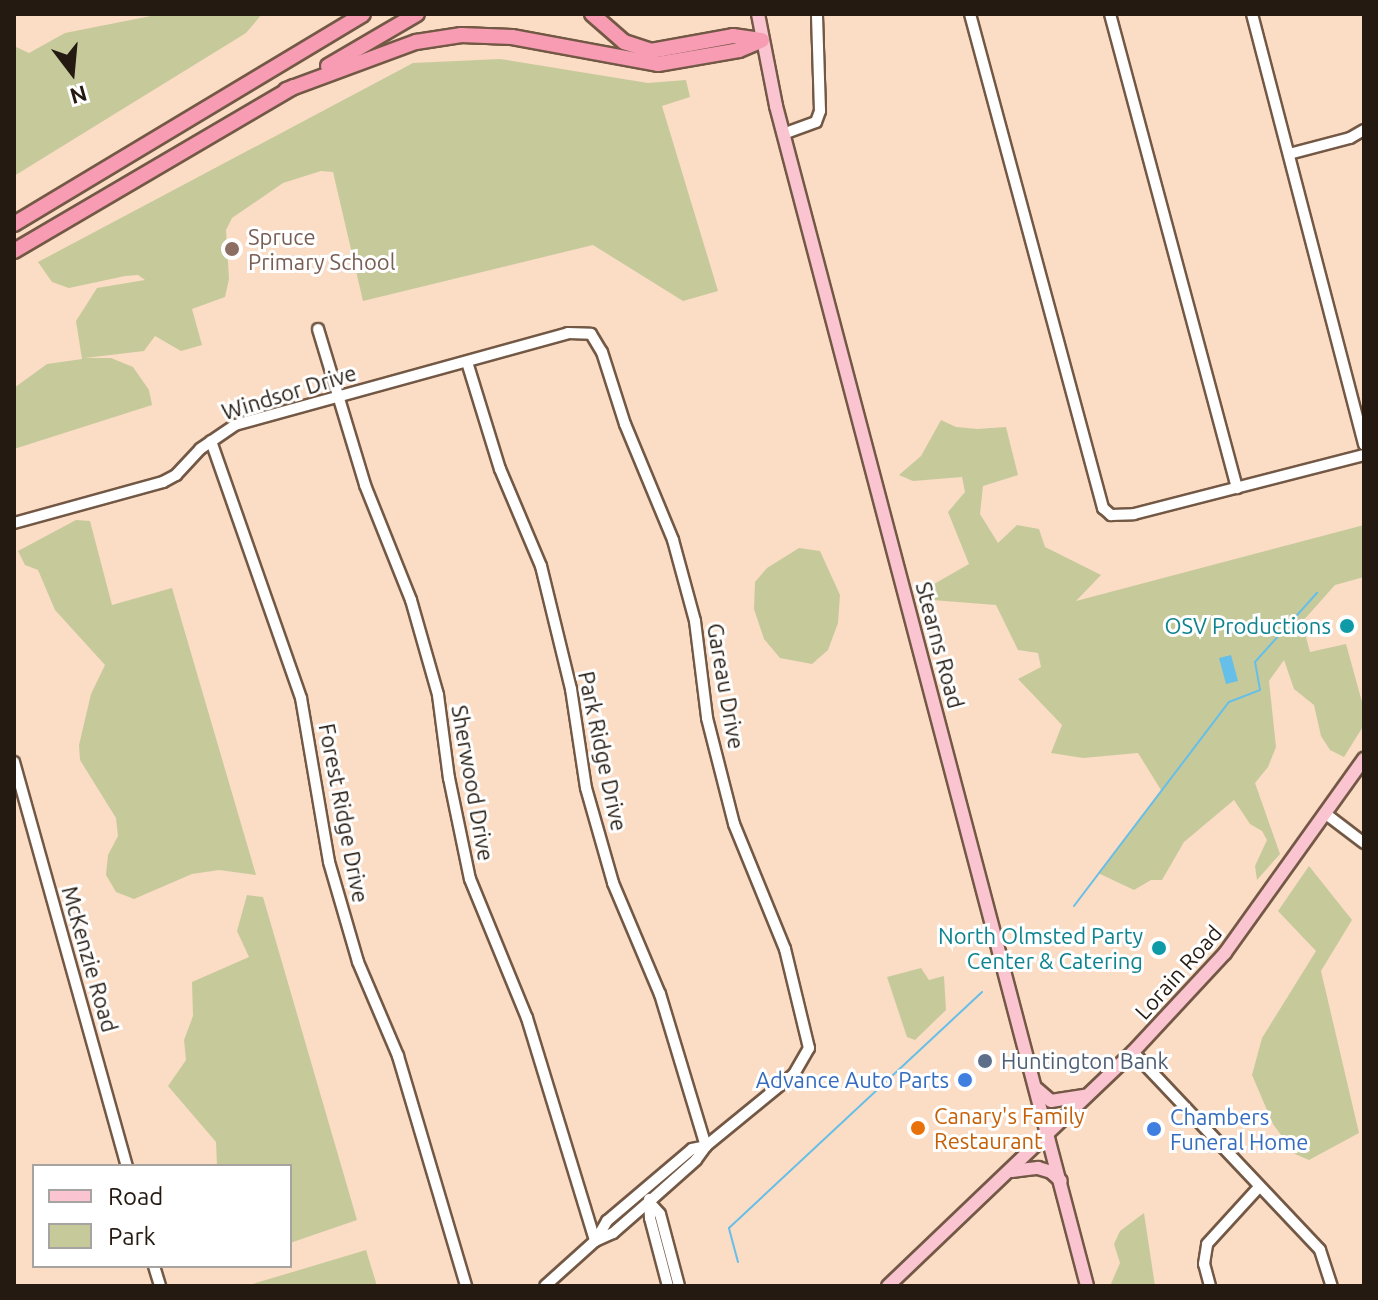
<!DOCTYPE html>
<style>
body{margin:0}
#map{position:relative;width:1378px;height:1300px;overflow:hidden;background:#fbdcc5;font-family:Ubuntu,sans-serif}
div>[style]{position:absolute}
.green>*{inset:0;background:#c6ca9b}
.water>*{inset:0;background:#66bfe8}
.stream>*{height:2px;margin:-1px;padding:0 1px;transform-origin:1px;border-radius:1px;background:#66bfe8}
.roads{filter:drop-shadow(2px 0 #735945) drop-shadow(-2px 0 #735945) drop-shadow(0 2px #735945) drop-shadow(0 -2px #735945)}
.minor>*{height:10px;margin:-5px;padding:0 5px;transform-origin:5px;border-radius:5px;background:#fff}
.major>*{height:12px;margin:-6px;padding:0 6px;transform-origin:6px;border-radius:6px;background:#fac4d1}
.highway>*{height:14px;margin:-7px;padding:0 7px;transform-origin:7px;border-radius:7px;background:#f79cb2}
.dots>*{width:22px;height:22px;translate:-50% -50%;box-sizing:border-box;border:4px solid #fff;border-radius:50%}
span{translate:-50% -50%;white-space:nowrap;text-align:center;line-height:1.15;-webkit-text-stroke:6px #fff;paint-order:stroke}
.education-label{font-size:22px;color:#785e54}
.left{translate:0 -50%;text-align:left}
.street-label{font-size:22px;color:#241a11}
.culture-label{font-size:22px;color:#0d838f}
.right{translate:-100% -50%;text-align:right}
.service-label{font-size:22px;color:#4e5e75}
.shop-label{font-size:22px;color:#366cbe}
.food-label{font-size:22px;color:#c56008}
.frame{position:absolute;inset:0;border:16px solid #241a11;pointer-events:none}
.legend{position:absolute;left:32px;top:1164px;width:260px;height:104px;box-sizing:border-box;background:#fff;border:2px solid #a7a3a0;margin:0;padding:10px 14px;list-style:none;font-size:24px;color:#241a11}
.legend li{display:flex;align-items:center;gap:16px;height:40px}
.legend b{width:40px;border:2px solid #a7a3a0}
.north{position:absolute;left:32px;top:32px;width:80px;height:80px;-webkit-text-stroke:6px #fff;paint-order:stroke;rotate:164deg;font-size:22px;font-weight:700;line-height:32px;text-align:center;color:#241a11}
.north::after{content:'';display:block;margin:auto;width:28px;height:36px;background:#241a11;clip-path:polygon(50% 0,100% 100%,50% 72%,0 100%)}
</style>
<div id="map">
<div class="green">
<i style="clip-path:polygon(161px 14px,262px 14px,246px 33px,14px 176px,14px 46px,29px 53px,65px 33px)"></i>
<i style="clip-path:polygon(500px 59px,648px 83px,686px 80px,690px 97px,662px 106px,718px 291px,683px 301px,593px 245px,363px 301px,333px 172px,321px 171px,283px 183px,232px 218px,226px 230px,229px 279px,225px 297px,192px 309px,202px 345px,181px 351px,155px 336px,144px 351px,85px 358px,111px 358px,133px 367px,149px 390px,152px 405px,14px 449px,14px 388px,47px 364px,82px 359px,76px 321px,97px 288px,145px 280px,138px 275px,125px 276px,69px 288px,52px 282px,38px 262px,413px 63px)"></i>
<i style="clip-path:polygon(941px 420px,956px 427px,977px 429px,1006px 427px,1018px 475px,983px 486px,980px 514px,998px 543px,1017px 525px,1039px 529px,1045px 547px,1101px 575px,1076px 601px,1364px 525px,1364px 577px,1335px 585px,1302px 622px,1310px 652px,1346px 644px,1364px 709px,1364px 725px,1344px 757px,1330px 750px,1321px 736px,1314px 705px,1294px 689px,1284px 660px,1269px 681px,1276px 747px,1268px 767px,1255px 783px,1280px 854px,1257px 880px,1255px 866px,1267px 840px,1262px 831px,1250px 824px,1234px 800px,1184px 842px,1162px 880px,1151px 880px,1134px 890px,1098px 873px,1161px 790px,1138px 753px,1083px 758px,1051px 753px,1062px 725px,1018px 679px,1041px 667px,1038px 653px,1018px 650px,996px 605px,932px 600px,927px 588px,969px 564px,948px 512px,965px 492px,962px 477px,913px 481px,899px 475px,921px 456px)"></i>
<i style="clip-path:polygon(76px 520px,90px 521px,112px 605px,172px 588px,256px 875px,219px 870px,192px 874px,134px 899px,116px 892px,106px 875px,108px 855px,118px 836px,116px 818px,80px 760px,79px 745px,91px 694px,105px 665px,55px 610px,38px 570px,25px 565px,18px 551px)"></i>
<i style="clip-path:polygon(799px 548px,820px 551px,840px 595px,838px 623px,828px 650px,812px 664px,780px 658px,764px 639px,754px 609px,755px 582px,767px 568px)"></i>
<i style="clip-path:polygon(1309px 866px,1352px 920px,1321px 971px,1359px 1133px,1309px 1160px,1295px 1154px,1273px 1124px,1252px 1075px,1262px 1038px,1316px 951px,1278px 911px)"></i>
<i style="clip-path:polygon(247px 895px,263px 897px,357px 1220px,290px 1243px,290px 1166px,217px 1166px,216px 1142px,168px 1086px,186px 1060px,184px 1040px,193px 1016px,192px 982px,249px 957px,237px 931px)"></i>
<i style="clip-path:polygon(921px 968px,929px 980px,944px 976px,946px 1010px,915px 1040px,907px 1037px,887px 977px)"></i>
<i style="clip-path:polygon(1144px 1213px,1155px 1286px,1110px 1286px,1120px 1263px,1114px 1244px,1120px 1231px)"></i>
<i style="clip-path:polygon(366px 1250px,377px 1286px,246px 1286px)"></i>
</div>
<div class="water">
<i style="clip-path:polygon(1231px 655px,1238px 681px,1226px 684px,1219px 658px)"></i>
</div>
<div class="stream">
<i style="left:1074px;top:906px;width:256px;rotate:-52.8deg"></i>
<i style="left:1229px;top:702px;width:33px;rotate:-21deg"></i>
<i style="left:1260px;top:690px;width:28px;rotate:-100deg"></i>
<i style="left:1255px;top:662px;width:93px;rotate:-48.1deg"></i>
<i style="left:738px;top:1262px;width:35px;rotate:-105deg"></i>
<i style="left:729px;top:1228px;width:346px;rotate:-43deg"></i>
</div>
<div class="roads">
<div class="minor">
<i style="left:970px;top:14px;width:512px;rotate:74.93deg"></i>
<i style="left:1103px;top:508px;width:11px;rotate:41deg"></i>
<i style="left:1111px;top:515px;width:23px;rotate:-2deg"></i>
<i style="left:1134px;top:514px;width:237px;rotate:-14.4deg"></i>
<i style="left:1110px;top:14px;width:491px;rotate:75deg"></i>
<i style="left:1252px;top:14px;width:445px;rotate:75.4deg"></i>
<i style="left:783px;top:134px;width:35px;rotate:-20deg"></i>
<i style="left:816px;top:122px;width:12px;rotate:-70deg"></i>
<i style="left:820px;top:111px;width:97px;rotate:-91.8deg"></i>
<i style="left:1289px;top:154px;width:63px;rotate:-14.7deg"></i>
<i style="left:1350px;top:138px;width:16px;rotate:-30deg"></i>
<i style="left:318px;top:329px;width:163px;rotate:73.2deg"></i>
<i style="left:365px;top:485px;width:124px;rotate:68.2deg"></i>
<i style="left:411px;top:600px;width:99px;rotate:74.1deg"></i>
<i style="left:438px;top:695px;width:84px;rotate:82.5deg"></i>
<i style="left:449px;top:778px;width:103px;rotate:78.3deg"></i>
<i style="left:470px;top:879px;width:150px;rotate:67.7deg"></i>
<i style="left:527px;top:1018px;width:233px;rotate:73deg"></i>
<i style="left:467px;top:362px;width:112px;rotate:72.9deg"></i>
<i style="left:500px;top:469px;width:105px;rotate:67.1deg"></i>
<i style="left:541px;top:566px;width:127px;rotate:76.3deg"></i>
<i style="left:571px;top:689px;width:100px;rotate:81.4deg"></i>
<i style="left:586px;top:788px;width:99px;rotate:74.1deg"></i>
<i style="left:613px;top:883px;width:121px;rotate:67.1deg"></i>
<i style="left:660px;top:994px;width:159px;rotate:73.2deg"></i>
<i style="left:211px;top:441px;width:272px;rotate:70.7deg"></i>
<i style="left:301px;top:698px;width:166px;rotate:80.3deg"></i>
<i style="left:329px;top:862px;width:104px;rotate:73.8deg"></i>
<i style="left:358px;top:962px;width:102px;rotate:66.9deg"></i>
<i style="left:398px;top:1056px;width:240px;rotate:73.5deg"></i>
<i style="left:14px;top:523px;width:155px;rotate:-15.4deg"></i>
<i style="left:163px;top:482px;width:15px;rotate:-28deg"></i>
<i style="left:176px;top:475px;width:35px;rotate:-47deg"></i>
<i style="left:200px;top:449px;width:42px;rotate:-34.4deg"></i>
<i style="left:235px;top:425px;width:345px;rotate:-15.4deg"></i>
<i style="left:568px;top:333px;width:23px;rotate:2deg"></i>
<i style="left:591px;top:334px;width:21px;rotate:59deg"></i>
<i style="left:602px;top:352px;width:76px;rotate:72.3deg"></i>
<i style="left:625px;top:424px;width:126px;rotate:67.5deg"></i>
<i style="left:673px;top:540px;width:84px;rotate:74.8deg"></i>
<i style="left:695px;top:621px;width:98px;rotate:82.9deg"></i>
<i style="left:707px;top:718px;width:109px;rotate:75.7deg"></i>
<i style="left:734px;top:824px;width:135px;rotate:67.8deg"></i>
<i style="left:785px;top:949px;width:102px;rotate:76.4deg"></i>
<i style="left:809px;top:1048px;width:30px;rotate:120deg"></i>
<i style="left:794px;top:1074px;width:114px;rotate:140.7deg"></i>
<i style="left:706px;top:1146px;width:17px;rotate:126deg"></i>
<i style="left:696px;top:1160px;width:59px;rotate:138.4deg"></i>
<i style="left:652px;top:1199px;width:52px;rotate:138.9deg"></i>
<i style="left:613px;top:1233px;width:20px;rotate:156deg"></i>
<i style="left:595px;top:1241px;width:67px;rotate:138deg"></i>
<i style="left:14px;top:762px;width:420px;rotate:74.4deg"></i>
<i style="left:1326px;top:814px;width:48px;rotate:37.3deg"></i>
<i style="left:1133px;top:1052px;width:272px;rotate:46.6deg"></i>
<i style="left:1320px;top:1250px;width:38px;rotate:72deg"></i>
<i style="left:649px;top:1199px;width:19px;rotate:87deg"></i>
<i style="left:650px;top:1218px;width:70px;rotate:75.2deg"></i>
<i style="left:651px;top:1204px;width:13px;rotate:48deg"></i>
<i style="left:660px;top:1214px;width:74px;rotate:75.2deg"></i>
<i style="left:596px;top:1240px;width:22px;rotate:-60deg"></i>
<i style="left:607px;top:1221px;width:111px;rotate:-40.3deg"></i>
<i style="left:692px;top:1149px;width:14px;rotate:-12deg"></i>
<i style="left:154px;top:1266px;width:21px;rotate:73deg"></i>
<i style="left:1210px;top:1286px;width:23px;rotate:-105deg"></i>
<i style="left:1204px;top:1264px;width:20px;rotate:-81deg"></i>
<i style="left:1207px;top:1244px;width:77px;rotate:-47.6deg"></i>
</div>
<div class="major">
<i style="left:758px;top:14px;width:94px;rotate:78.9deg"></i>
<i style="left:776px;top:106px;width:1220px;rotate:75.23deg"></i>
<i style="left:1037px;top:1089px;width:18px;rotate:41deg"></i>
<i style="left:1051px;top:1101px;width:33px;rotate:-9deg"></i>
<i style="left:1012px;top:1171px;width:26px;rotate:-7deg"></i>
<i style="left:1038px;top:1168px;width:14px;rotate:17deg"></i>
<i style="left:1051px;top:1172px;width:13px;rotate:42deg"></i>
<i style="left:888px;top:1286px;width:339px;rotate:-43.7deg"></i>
<i style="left:1133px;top:1052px;width:135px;rotate:-47.1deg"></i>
<i style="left:1225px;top:953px;width:239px;rotate:-54.4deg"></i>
</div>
<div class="highway">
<i style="left:592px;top:14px;width:43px;rotate:41.2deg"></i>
<i style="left:624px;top:42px;width:28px;rotate:18deg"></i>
<i style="left:651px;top:51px;width:83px;rotate:-10.4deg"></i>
<i style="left:733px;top:36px;width:28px;rotate:8deg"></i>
<i style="left:328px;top:66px;width:103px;rotate:-30.3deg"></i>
<i style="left:286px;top:90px;width:139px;rotate:-20.3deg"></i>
<i style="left:416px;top:42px;width:46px;rotate:-8.8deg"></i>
<i style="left:461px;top:35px;width:51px;rotate:2.2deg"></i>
<i style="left:512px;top:37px;width:148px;rotate:10.5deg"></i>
<i style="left:658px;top:64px;width:82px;rotate:-9.8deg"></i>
<i style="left:739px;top:50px;width:25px;rotate:-23deg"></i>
<i style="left:14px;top:224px;width:407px;rotate:-31deg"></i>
<i style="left:14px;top:251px;width:324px;rotate:-30.4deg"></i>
</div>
</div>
<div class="dots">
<i style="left:232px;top:249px;background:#8d6e63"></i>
<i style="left:1347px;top:626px;background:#0f9aa8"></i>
<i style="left:1159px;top:948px;background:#0f9aa8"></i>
<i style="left:985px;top:1061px;background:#5c6f8a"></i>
<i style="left:965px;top:1080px;background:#3f7fe0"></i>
<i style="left:918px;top:1128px;background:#e8710a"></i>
<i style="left:1154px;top:1129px;background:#3f7fe0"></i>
</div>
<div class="education-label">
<span class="left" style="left:248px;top:249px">Spruce<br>Primary School</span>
</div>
<div class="street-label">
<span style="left:289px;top:392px;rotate:-17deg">Windsor Drive</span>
<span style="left:940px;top:645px;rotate:75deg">Stearns Road</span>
<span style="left:726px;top:686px;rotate:80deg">Gareau Drive</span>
<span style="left:603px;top:751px;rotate:78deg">Park Ridge Drive</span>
<span style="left:473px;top:783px;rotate:80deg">Sherwood Drive</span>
<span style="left:344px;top:813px;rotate:79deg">Forest Ridge Drive</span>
<span style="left:90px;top:959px;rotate:74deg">McKenzie Road</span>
<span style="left:1178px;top:972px;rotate:-48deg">Lorain Road</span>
</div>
<div class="culture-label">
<span class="right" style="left:1331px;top:626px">OSV Productions</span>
<span class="right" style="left:1143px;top:948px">North Olmsted Party<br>Center &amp; Catering</span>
</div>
<div class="service-label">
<span class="left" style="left:1001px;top:1061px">Huntington Bank</span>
</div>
<div class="shop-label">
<span class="right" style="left:949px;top:1080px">Advance Auto Parts</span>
<span class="left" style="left:1170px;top:1129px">Chambers<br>Funeral Home</span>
</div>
<div class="food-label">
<span class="left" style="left:934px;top:1128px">Canary's Family<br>Restaurant</span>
</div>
<div class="frame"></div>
<ul class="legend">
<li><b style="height:10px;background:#fac4d1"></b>Road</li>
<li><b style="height:22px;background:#c6ca9b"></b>Park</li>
</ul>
<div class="north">N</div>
</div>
